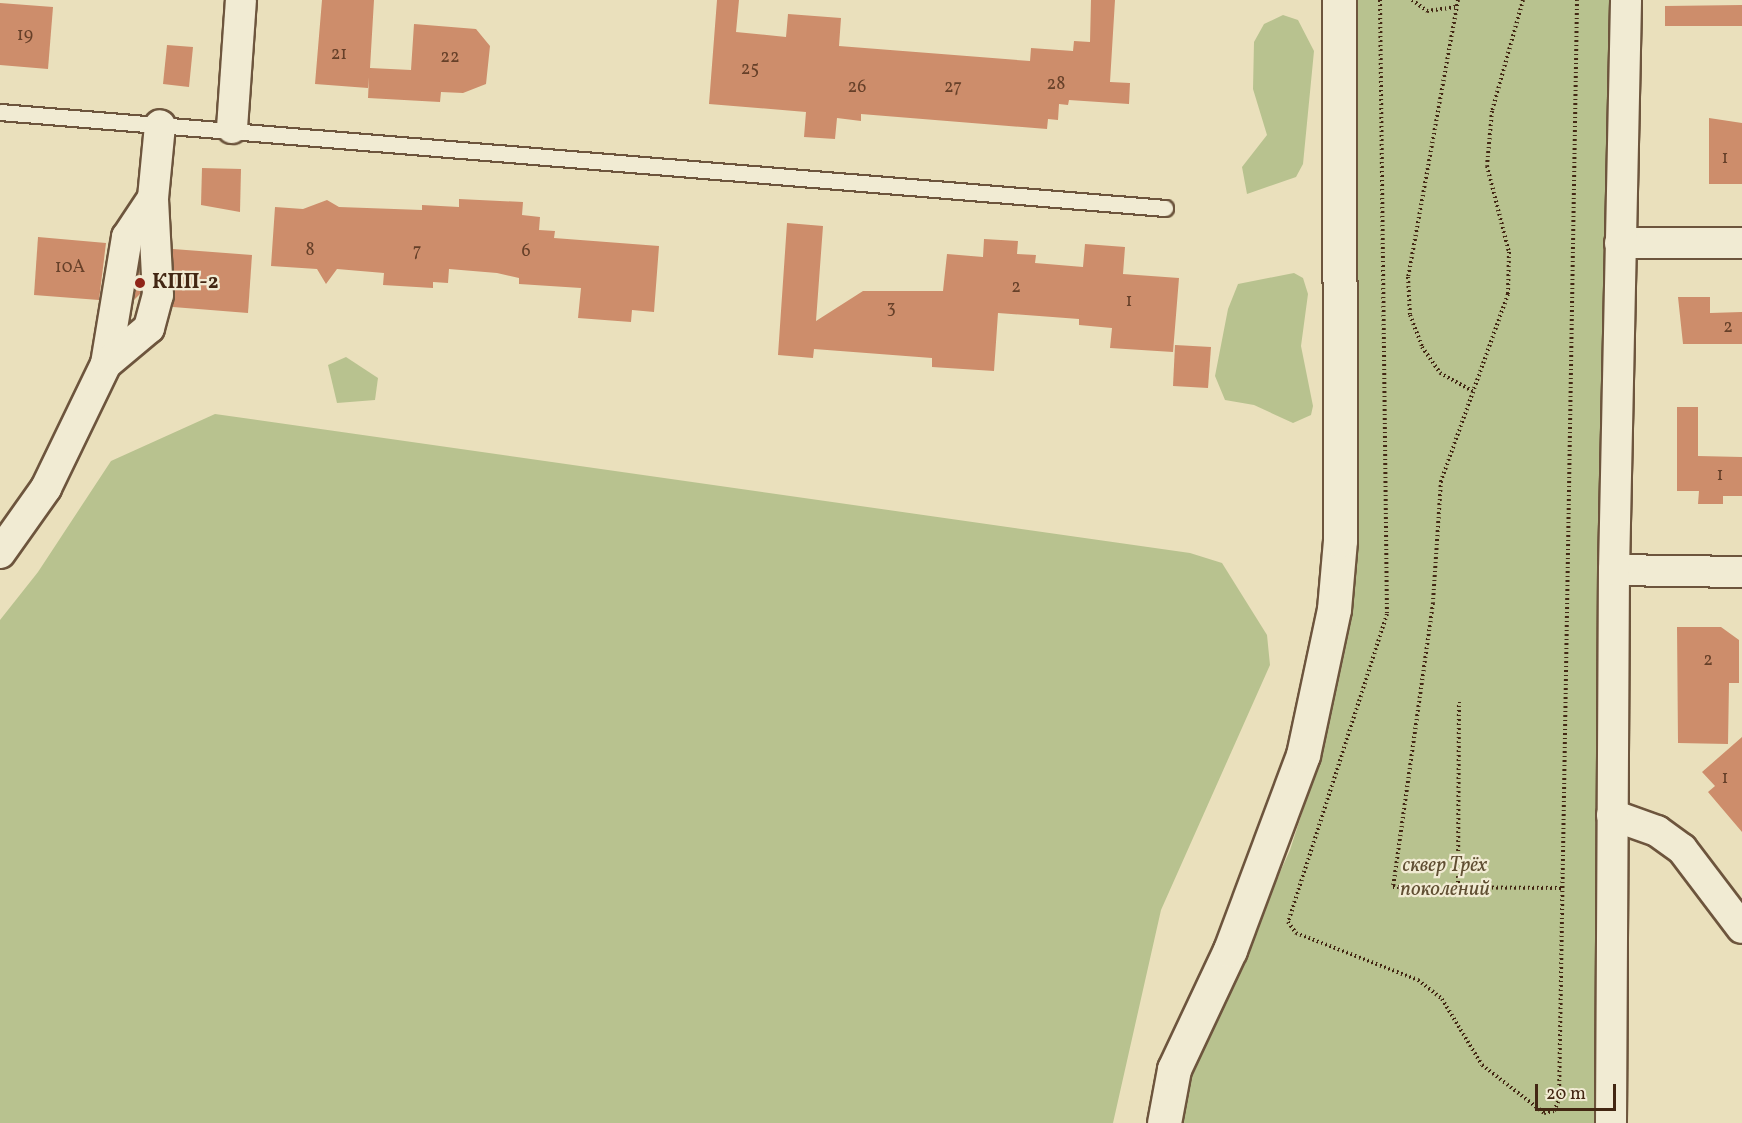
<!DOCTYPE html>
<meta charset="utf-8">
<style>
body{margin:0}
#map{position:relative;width:1742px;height:1123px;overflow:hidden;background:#eae0bc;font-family:Vollkorn,serif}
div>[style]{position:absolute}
.green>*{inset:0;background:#b8c28f}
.building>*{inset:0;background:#cd8d6b}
.path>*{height:4px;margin-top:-2px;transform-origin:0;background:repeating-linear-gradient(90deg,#432713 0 1.5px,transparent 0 4.5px)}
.roads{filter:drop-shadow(2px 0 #6d553d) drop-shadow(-2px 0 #6d553d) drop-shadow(0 2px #6d553d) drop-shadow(0 -2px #6d553d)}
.service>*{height:15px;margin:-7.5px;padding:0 7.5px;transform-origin:7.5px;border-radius:7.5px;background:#f1ebd3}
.minor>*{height:30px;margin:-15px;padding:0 15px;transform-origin:15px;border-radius:15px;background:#f1ebd3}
.tertiary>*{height:33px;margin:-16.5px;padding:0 16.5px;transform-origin:16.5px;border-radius:16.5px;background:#f1ebd3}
.dots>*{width:16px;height:16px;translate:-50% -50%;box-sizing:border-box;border:3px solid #f1ebd3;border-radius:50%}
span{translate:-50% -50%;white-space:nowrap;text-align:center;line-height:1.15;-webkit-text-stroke:4.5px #f1ebd3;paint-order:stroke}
.number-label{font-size:18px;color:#664029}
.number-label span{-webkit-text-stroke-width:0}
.poi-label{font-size:21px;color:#432713;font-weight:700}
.left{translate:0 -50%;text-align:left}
.park-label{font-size:21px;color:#604e32;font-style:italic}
.scale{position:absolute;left:1535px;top:1084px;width:81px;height:27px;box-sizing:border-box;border:3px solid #432713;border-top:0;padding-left:8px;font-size:18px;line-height:21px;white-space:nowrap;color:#432713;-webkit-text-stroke:4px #f1ebd3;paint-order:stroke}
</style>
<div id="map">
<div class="green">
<i style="clip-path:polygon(1355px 0,1613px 0,1601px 1123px,1181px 1123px,1193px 1066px,1290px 850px,1314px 776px,1346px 641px,1358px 507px)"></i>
<i style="clip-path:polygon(1283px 15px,1298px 20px,1314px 51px,1303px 164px,1296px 177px,1247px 194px,1242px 167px,1267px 135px,1253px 89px,1254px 42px,1264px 24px)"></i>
<i style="clip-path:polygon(1294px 273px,1303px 278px,1308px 294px,1301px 346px,1313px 406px,1311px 415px,1293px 423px,1254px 405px,1225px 400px,1215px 376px,1228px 309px,1238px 284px)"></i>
<i style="clip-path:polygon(346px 357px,378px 378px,375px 400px,337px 403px,328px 365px)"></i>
<i style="clip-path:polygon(215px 414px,1190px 553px,1222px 563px,1267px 635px,1270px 665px,1161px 910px,1113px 1123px,0 1123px,0 620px,38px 572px,111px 461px)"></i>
</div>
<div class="building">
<i style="clip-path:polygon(322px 0,374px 0,370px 68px,411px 70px,414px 24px,476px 29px,490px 46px,486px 84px,463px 93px,441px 92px,440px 102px,368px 98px,369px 77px,368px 88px,315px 84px)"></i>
<i style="clip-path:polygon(717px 0,739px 0,736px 32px,786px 37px,788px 14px,841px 18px,839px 46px,1030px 61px,1031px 48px,1073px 51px,1074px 41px,1090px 42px,1091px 0,1115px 0,1110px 82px,1130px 83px,1129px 104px,1069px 100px,1068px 105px,1059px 104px,1058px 120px,1048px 119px,1047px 129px,861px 114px,861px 121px,837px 118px,835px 139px,804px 137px,806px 112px,709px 104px)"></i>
<i style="clip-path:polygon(0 3px,53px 7px,48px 69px,0 65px)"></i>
<i style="clip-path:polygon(1742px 5px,1742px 26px,1665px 26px,1665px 6px)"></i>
<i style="clip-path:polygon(167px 45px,193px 47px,189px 87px,163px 84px)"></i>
<i style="clip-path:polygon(1709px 118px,1742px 123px,1742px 184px,1709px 184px)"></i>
<i style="clip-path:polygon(202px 168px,241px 169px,240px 212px,201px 205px)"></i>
<i style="clip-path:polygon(459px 199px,523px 202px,522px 215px,540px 217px,539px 230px,555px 231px,554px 238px,659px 246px,654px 312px,632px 310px,631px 322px,578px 318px,581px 288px,519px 284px,519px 278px,497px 273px,449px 269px,448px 283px,433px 282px,433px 288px,383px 285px,384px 273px,337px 269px,326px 284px,317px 269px,271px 266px,275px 207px,303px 209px,327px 200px,339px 207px,422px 210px,422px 205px,459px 207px)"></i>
<i style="clip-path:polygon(787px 223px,823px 226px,816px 321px,863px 291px,943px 291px,947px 254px,983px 257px,984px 239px,1018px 241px,1017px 254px,1036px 255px,1035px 263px,1083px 267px,1085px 244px,1125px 247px,1123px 274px,1179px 278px,1173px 352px,1110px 348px,1112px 328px,1079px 325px,1079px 319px,998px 313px,994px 371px,932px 367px,932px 358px,814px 349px,813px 358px,778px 355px)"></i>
<i style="clip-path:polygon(38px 237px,106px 243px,99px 300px,34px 295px)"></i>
<i style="clip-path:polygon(173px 249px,252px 255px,248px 313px,173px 307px)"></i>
<i style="clip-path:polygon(139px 268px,141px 293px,134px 300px)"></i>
<i style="clip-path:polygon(1678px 297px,1710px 297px,1710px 313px,1742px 312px,1742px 344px,1683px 344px)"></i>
<i style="clip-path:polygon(1175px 345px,1211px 347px,1208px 388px,1173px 386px)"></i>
<i style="clip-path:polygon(1677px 407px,1698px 407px,1698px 456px,1742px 457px,1742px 496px,1723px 496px,1723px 504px,1698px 504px,1699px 491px,1677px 491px)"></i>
<i style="clip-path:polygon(1677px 627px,1721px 627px,1739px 640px,1739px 683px,1729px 683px,1728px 744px,1678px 743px)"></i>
<i style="clip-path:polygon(1742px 737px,1742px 832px,1708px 792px,1715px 786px,1702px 772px)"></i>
</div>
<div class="path">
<i style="left:1380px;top:0;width:614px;rotate:89.35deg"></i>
<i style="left:1387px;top:614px;width:324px;rotate:107.8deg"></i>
<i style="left:1288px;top:922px;width:14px;rotate:54deg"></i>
<i style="left:1296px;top:933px;width:131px;rotate:21.1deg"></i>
<i style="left:1418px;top:980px;width:31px;rotate:38deg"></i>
<i style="left:1442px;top:999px;width:77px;rotate:58.8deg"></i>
<i style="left:1482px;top:1065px;width:78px;rotate:37.7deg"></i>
<i style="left:1544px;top:1113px;width:10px;rotate:-11deg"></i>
<i style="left:1554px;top:1111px;width:13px;rotate:-67deg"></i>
<i style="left:1559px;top:1099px;width:1099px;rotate:-89.06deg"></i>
<i style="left:1412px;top:0;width:19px;rotate:36deg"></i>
<i style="left:1427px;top:11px;width:29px;rotate:-8deg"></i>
<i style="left:1458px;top:0;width:281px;rotate:100.2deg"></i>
<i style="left:1408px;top:277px;width:38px;rotate:87deg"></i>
<i style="left:1410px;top:315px;width:34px;rotate:69deg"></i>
<i style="left:1422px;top:347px;width:32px;rotate:55deg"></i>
<i style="left:1440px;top:373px;width:37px;rotate:29deg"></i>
<i style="left:1523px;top:0;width:115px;rotate:105.6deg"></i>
<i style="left:1492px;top:111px;width:55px;rotate:95.2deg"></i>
<i style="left:1487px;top:166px;width:89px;rotate:75.7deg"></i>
<i style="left:1509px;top:252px;width:42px;rotate:91.4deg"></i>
<i style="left:1508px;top:294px;width:199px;rotate:109.7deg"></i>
<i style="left:1441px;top:481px;width:122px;rotate:93.8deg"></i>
<i style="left:1433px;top:603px;width:287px;rotate:98deg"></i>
<i style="left:1393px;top:887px;width:169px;rotate:0.3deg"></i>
<i style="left:1458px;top:887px;width:185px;rotate:-89.7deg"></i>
</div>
<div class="roads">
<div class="service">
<i style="left:0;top:112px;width:1169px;rotate:4.71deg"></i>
</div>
<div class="minor">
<i style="left:232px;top:128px;width:128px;rotate:-86deg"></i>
<i style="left:1620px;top:243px;width:122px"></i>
<i style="left:106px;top:364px;width:129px;rotate:-80.6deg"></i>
<i style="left:127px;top:237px;width:47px;rotate:-56.3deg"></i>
<i style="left:0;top:553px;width:80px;rotate:-54.7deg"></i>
<i style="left:46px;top:488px;width:138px;rotate:-64.2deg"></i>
<i style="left:106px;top:364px;width:56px;rotate:-39.9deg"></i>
<i style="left:149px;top:328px;width:34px;rotate:-75deg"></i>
<i style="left:158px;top:295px;width:97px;rotate:-93deg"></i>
<i style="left:153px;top:198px;width:73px;rotate:-84.5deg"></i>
<i style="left:1614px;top:570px;width:128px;rotate:0.9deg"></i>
<i style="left:1612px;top:815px;width:48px;rotate:19.6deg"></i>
<i style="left:1657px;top:831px;width:31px;rotate:36deg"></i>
<i style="left:1682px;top:849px;width:99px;rotate:52.8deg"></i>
<i style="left:1611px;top:1123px;width:553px;rotate:-89.69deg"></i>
<i style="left:1614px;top:570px;width:570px;rotate:-88.79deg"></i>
</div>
<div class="tertiary">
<i style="left:1164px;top:1123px;width:55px;rotate:-79.5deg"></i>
<i style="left:1174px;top:1069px;width:132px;rotate:-64.8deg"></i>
<i style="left:1230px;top:950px;width:208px;rotate:-69.5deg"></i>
<i style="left:1303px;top:755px;width:149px;rotate:-78deg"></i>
<i style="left:1334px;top:609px;width:69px;rotate:-85deg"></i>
<i style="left:1340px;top:540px;width:540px;rotate:-90.11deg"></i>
</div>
</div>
<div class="dots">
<i style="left:140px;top:283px;background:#8f2418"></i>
</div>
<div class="number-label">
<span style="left:25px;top:36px">19</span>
<span style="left:339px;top:55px">21</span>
<span style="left:450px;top:58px">22</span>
<span style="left:750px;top:70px">25</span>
<span style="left:1056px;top:85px">28</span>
<span style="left:857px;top:88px">26</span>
<span style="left:953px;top:88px">27</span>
<span style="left:1725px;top:159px">1</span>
<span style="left:310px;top:251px">8</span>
<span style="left:417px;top:252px">7</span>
<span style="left:526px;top:252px">6</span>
<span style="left:70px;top:268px">10А</span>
<span style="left:1016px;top:288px">2</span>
<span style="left:1129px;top:302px">1</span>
<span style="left:891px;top:309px">3</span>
<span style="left:1728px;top:328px">2</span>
<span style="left:1720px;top:476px">1</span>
<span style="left:1708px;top:661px">2</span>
<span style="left:1725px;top:779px">1</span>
</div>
<div class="poi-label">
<span class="left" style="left:152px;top:283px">КПП-2</span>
</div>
<div class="park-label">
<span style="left:1445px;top:878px">сквер Трёх<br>поколений</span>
</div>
<div class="scale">20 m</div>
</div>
